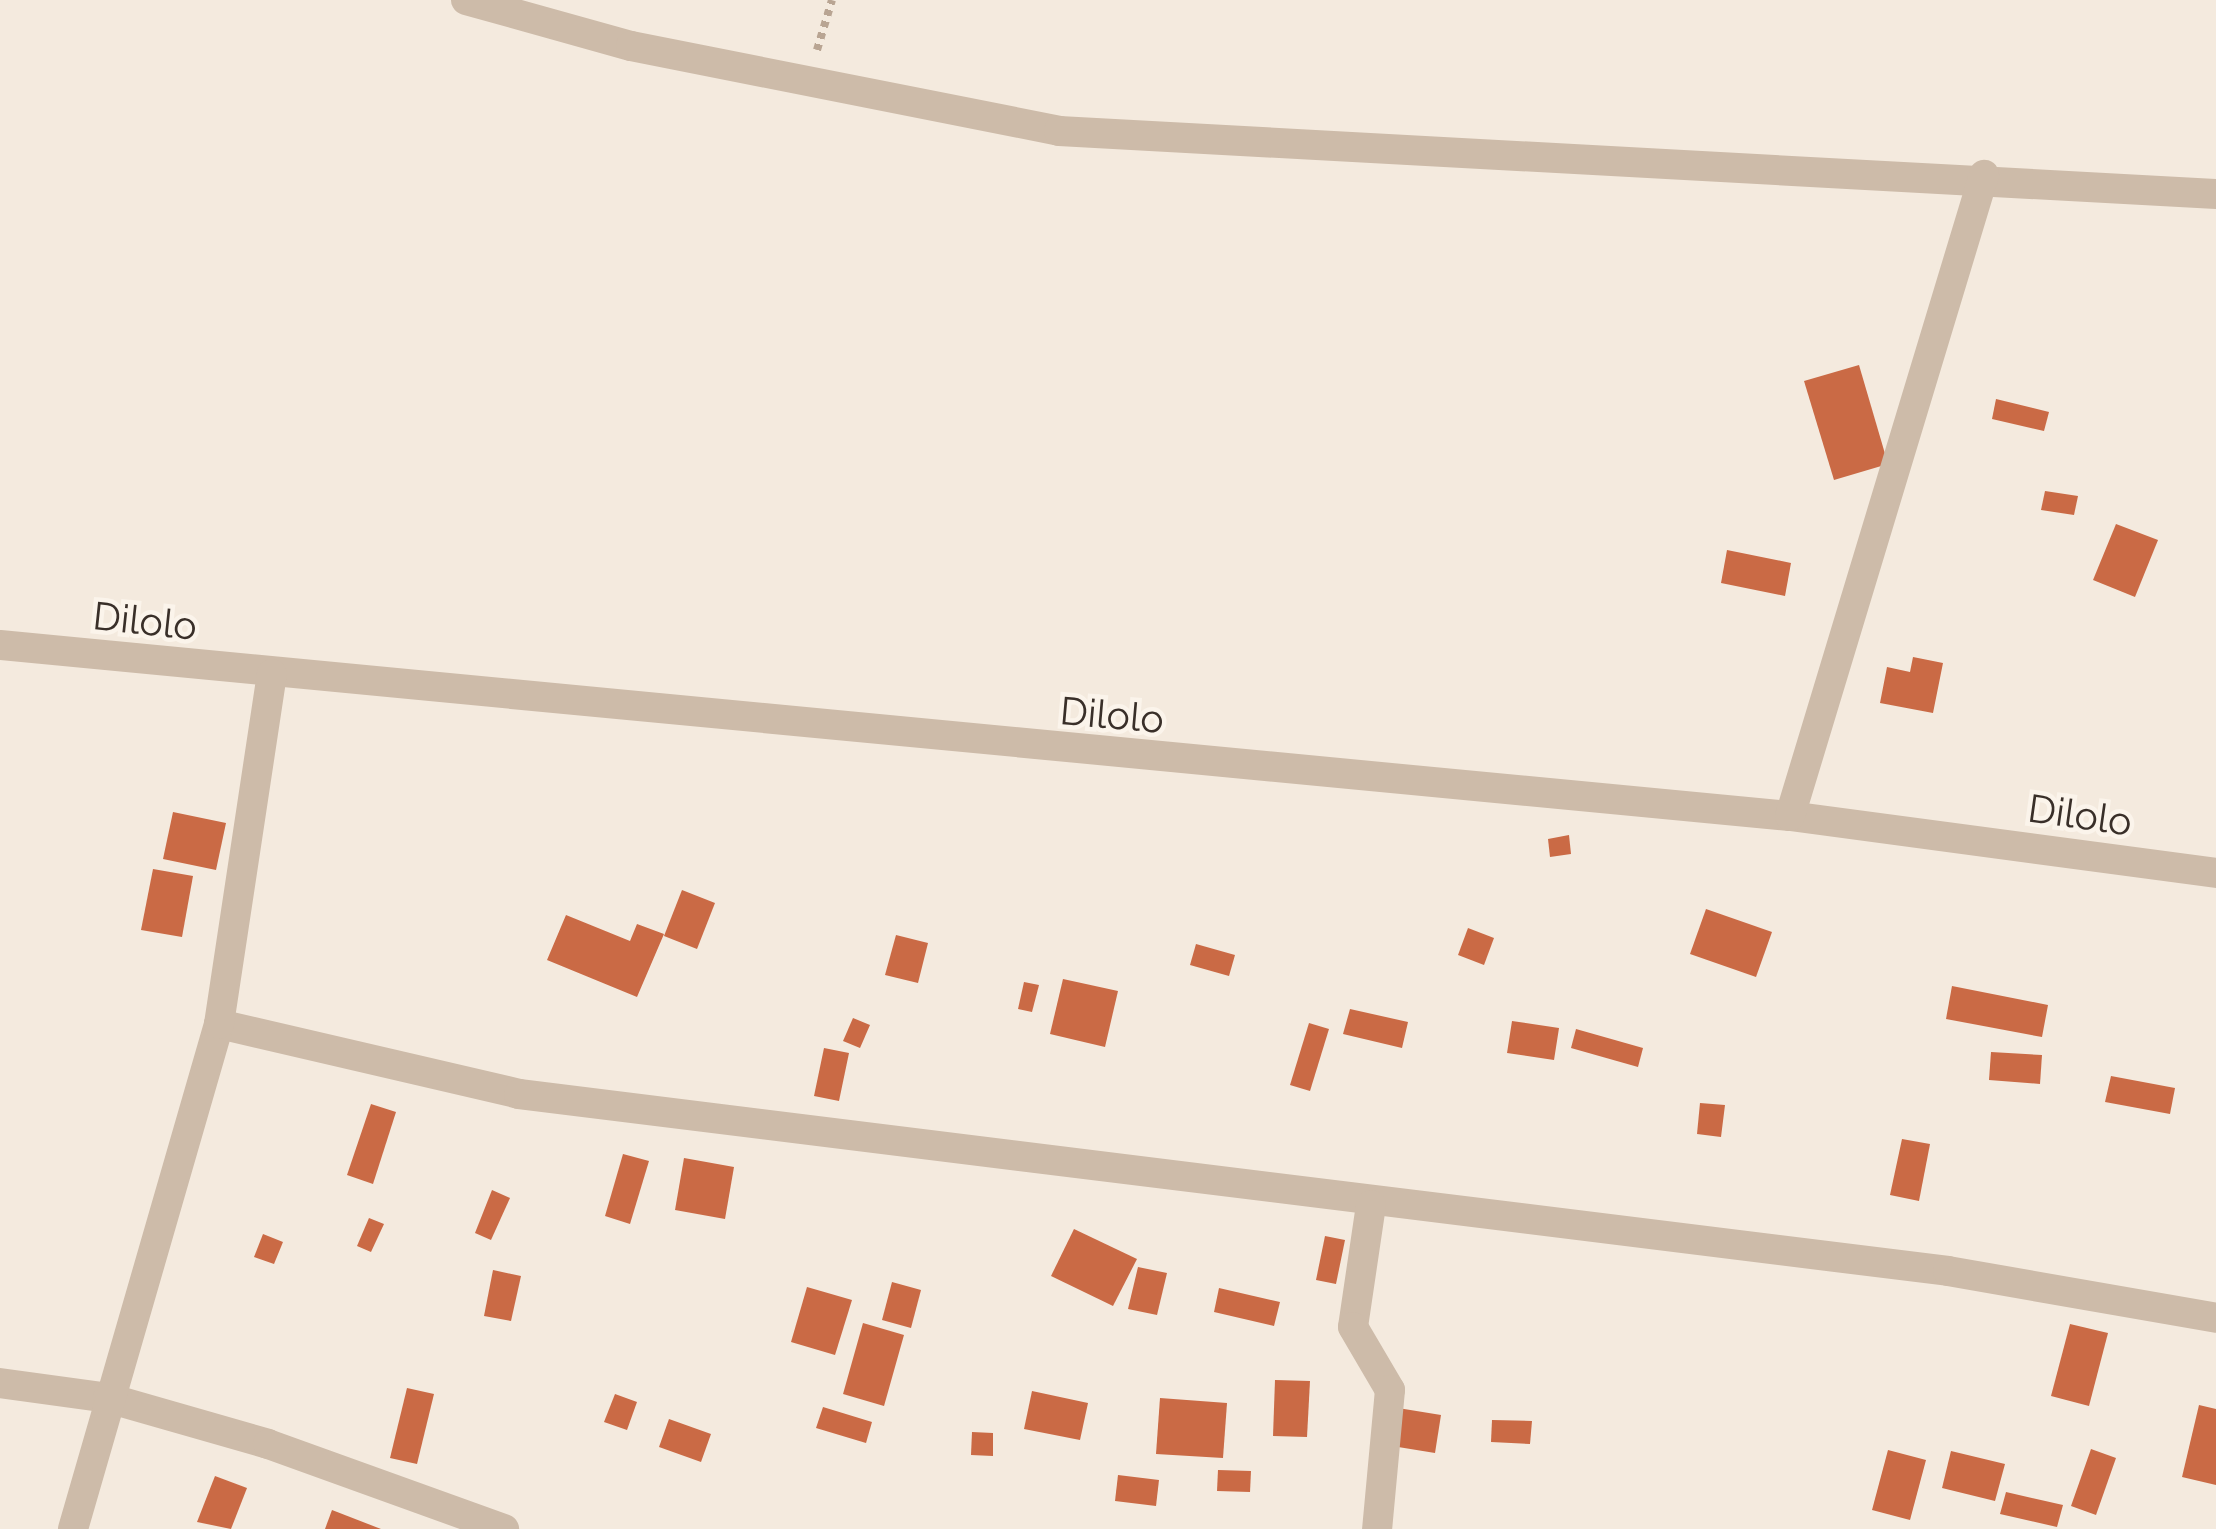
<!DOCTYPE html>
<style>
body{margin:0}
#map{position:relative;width:2216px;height:1529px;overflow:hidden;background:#f4eade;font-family:Raleway,sans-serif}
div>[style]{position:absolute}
.building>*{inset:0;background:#ca6a45}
.path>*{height:8px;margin-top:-4px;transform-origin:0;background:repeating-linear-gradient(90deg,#b9a593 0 6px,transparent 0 12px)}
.minor>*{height:30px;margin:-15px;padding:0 15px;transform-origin:15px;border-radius:15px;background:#cdbba9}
span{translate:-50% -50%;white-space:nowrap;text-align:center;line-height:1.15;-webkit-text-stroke:9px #fbf4eb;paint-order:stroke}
.street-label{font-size:39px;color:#392f29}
</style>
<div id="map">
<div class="building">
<i style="clip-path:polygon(1859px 365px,1888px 464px,1834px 480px,1804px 381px)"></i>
<i style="clip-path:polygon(1996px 399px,2049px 412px,2044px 431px,1992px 419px)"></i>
<i style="clip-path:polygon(2045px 491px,2078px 496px,2074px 515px,2041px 510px)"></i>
<i style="clip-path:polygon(2116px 524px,2158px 540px,2135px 597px,2093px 580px)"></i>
<i style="clip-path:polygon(1727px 550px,1791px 563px,1785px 596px,1721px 583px)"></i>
<i style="clip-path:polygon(1913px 657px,1943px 663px,1933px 713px,1880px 703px,1887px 667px,1910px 672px)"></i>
<i style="clip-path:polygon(173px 812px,226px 823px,216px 870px,163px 859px)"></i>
<i style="clip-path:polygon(1569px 835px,1571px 854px,1550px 857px,1548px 839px)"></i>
<i style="clip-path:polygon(153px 869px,193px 876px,182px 937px,141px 930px)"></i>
<i style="clip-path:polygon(682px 890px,715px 903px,697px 949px,664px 936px)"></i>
<i style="clip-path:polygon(1706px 909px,1772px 932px,1756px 977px,1690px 954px)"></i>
<i style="clip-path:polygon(566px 915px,630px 941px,637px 924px,664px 934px,637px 997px,547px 960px)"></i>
<i style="clip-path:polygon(1468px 928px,1494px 938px,1484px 965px,1458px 955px)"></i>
<i style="clip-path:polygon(896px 935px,928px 943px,918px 983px,885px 975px)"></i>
<i style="clip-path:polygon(1196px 944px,1235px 955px,1229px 976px,1190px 965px)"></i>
<i style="clip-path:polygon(1063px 979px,1118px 991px,1105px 1047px,1050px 1034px)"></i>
<i style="clip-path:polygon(1024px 982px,1039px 985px,1032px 1012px,1018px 1009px)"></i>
<i style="clip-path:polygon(1952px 986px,2048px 1005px,2042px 1037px,1946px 1019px)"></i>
<i style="clip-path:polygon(1350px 1009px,1408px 1022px,1402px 1048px,1343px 1034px)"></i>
<i style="clip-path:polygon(853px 1018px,870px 1025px,860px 1048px,843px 1041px)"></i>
<i style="clip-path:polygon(1512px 1021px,1559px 1028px,1554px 1060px,1507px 1053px)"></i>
<i style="clip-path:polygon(1309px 1023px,1329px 1029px,1310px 1091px,1290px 1085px)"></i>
<i style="clip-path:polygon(1576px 1029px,1643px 1048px,1638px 1067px,1571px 1048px)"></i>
<i style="clip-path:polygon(824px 1048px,849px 1053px,839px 1101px,814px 1096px)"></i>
<i style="clip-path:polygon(1991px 1052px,2042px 1055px,2040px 1084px,1989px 1080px)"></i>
<i style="clip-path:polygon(2111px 1076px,2175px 1088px,2170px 1114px,2105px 1102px)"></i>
<i style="clip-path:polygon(1700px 1103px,1725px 1105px,1721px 1137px,1697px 1134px)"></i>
<i style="clip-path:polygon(371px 1104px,396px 1112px,373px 1184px,347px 1175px)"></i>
<i style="clip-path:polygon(1902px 1139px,1930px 1144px,1919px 1201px,1890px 1195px)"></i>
<i style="clip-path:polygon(623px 1154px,649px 1161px,630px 1224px,605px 1216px)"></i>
<i style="clip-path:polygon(684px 1158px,734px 1167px,725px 1219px,675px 1210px)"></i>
<i style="clip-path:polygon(492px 1190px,510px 1198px,491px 1240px,475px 1233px)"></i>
<i style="clip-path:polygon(369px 1218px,384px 1224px,371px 1252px,357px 1246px)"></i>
<i style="clip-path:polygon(1074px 1229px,1137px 1259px,1113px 1306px,1051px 1276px)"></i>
<i style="clip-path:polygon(263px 1234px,283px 1242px,274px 1264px,254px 1257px)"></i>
<i style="clip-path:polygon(1325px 1236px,1345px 1240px,1336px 1284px,1316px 1280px)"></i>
<i style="clip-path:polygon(1138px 1267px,1167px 1273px,1157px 1315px,1128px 1309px)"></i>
<i style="clip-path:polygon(493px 1270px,521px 1276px,511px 1321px,484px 1316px)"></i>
<i style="clip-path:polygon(892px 1282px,921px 1290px,911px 1328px,882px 1320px)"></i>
<i style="clip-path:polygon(807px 1287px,852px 1300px,835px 1355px,791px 1342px)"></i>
<i style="clip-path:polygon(1219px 1288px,1280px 1302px,1274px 1326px,1214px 1312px)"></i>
<i style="clip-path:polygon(863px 1323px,904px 1335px,884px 1406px,843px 1394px)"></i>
<i style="clip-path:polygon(2070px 1324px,2108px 1333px,2089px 1406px,2051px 1396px)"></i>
<i style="clip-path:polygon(1275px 1380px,1310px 1381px,1307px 1437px,1273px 1436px)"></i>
<i style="clip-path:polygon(407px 1388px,434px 1394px,417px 1464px,390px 1458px)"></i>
<i style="clip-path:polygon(1032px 1391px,1088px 1403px,1080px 1440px,1024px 1429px)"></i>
<i style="clip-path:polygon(615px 1394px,637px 1402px,627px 1430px,604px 1422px)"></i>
<i style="clip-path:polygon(1160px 1398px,1227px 1403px,1223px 1458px,1156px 1454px)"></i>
<i style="clip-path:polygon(2199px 1405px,2216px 1409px,2216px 1485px,2182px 1477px)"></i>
<i style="clip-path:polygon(823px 1407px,872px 1422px,866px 1443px,816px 1428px)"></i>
<i style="clip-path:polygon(1398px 1408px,1441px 1415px,1435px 1453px,1392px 1446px)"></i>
<i style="clip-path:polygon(669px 1419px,711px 1434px,701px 1462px,659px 1447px)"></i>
<i style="clip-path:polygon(1492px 1420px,1532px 1421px,1530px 1444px,1491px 1442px)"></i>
<i style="clip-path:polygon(972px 1432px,993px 1433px,993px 1456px,971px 1455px)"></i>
<i style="clip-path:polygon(2091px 1449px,2116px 1458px,2096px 1515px,2071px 1506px)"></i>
<i style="clip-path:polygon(1888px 1450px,1926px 1460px,1910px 1520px,1872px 1510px)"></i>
<i style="clip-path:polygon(1951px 1451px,2005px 1464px,1995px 1501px,1942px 1488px)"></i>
<i style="clip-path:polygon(1218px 1470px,1251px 1471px,1250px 1492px,1217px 1491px)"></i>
<i style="clip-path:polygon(1118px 1475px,1159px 1480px,1156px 1506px,1115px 1501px)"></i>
<i style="clip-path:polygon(215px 1476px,247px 1488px,231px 1529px,197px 1522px)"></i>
<i style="clip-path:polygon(2006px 1492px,2063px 1505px,2057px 1527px,2000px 1514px)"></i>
<i style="clip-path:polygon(332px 1510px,381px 1529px,325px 1529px)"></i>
</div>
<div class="path">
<i style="left:817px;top:50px;width:52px;rotate:-73.3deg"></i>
</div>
<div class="minor">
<i style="left:466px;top:0;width:171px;rotate:15.6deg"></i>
<i style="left:631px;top:46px;width:436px;rotate:11.2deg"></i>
<i style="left:1059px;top:131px;width:1159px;rotate:3.12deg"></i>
<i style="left:0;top:645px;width:1798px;rotate:5.46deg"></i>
<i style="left:1790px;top:816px;width:430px;rotate:7.6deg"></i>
<i style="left:1790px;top:816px;width:670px;rotate:-73.16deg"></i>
<i style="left:219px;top:1024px;width:308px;rotate:13.1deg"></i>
<i style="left:519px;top:1094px;width:1440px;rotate:7.06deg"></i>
<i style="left:1948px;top:1271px;width:272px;rotate:9.9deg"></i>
<i style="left:1371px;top:1205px;width:123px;rotate:98.4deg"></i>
<i style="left:1353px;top:1327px;width:73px;rotate:59.6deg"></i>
<i style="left:1390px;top:1390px;width:140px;rotate:95.3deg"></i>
<i style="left:0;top:1383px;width:109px;rotate:7.9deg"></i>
<i style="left:108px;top:1398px;width:166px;rotate:16deg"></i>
<i style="left:268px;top:1444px;width:251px;rotate:19.8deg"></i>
<i style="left:73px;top:1529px;width:526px;rotate:-73.87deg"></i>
<i style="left:219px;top:1024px;width:354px;rotate:-81.4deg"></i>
</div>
<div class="street-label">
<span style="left:145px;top:621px;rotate:6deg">Dilolo</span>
<span style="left:1112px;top:715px;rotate:5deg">Dilolo</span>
<span style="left:2080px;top:815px;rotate:8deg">Dilolo</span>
</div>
</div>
